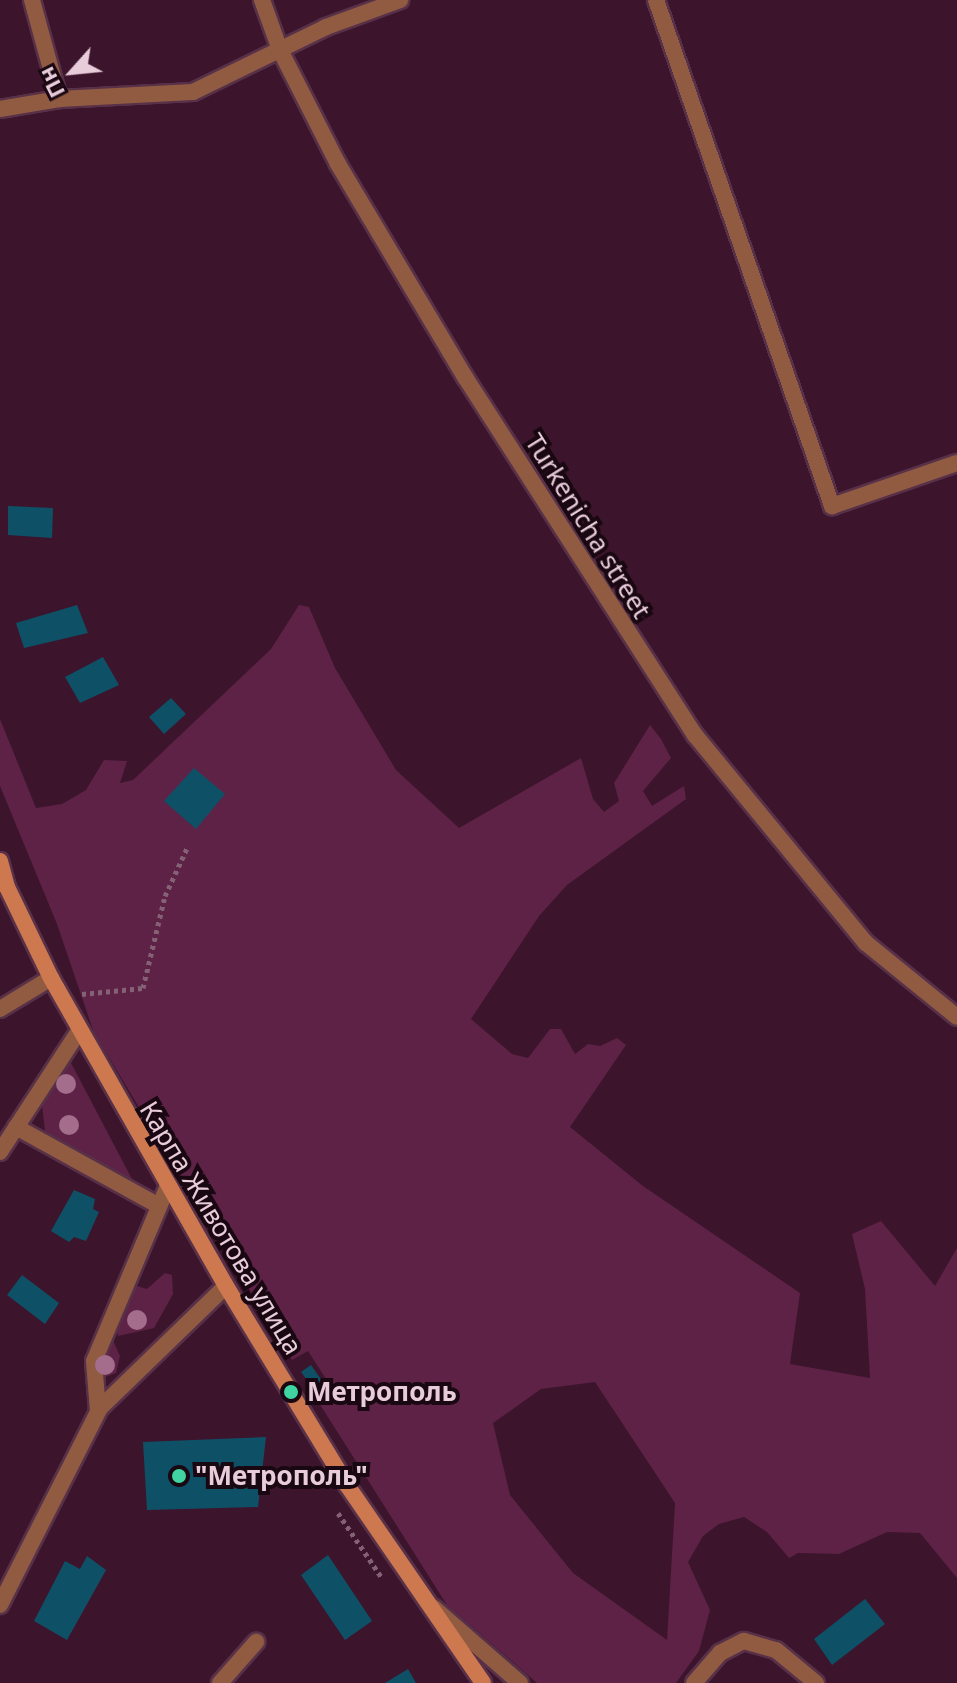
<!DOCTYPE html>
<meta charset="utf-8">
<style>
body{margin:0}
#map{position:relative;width:957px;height:1683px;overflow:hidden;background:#3c142c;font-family:"Noto Sans",sans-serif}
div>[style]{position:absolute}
.green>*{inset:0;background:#5d2246}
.building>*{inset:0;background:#0e5167}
.path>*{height:5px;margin-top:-2.5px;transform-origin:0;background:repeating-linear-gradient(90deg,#846175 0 4px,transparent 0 8px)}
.roads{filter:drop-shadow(2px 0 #583148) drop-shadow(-2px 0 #583148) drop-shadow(0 2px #583148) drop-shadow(0 -2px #583148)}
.street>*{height:16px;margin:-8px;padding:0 8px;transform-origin:8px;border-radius:8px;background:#915b42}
.secondary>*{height:16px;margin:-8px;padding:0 8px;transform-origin:8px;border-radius:8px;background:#ce784f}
.trees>*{width:20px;height:20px;margin:-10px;border-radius:50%;background:#a36d8b}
.dots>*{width:22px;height:22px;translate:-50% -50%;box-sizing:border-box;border:4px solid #190711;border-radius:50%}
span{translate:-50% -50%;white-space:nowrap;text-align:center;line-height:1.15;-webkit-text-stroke:8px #190711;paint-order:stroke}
.street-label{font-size:26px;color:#e8ccda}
.poi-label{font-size:26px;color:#e8ccda;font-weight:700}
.left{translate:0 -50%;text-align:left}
.north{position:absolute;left:32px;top:32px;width:80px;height:80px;-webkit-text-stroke:6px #190711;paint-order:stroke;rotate:243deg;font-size:22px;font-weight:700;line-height:32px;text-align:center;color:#e8ccda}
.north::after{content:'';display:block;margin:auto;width:28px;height:36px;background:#e8ccda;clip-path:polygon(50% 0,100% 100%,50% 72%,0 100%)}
</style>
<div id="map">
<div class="green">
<i style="clip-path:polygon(evenodd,299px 605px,309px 607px,335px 668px,396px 770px,459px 828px,581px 758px,593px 799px,604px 812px,619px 801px,614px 783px,650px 725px,661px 739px,671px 758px,643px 791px,652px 806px,684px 786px,686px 799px,567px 885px,539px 916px,471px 1019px,512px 1054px,528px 1058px,550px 1029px,561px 1029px,575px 1054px,588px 1044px,600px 1046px,617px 1038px,626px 1045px,570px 1127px,643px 1186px,800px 1293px,790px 1364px,870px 1378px,865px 1289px,852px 1234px,881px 1221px,935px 1286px,957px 1248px,957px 1578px,920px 1533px,887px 1532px,839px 1554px,798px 1553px,789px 1558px,767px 1532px,744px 1517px,719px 1524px,703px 1536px,688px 1562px,710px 1610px,699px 1651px,676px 1683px,537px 1683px,447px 1605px,319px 1403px,335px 1393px,308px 1351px,292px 1360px,94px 1033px,57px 924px,0 786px,0 719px,36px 808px,62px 804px,86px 790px,104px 760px,127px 761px,120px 783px,133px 780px,271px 649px,299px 605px,595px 1382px,675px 1503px,667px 1640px,573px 1573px,510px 1495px,493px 1423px,541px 1389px,595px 1382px)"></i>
<i style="clip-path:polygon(70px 1061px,133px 1181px,45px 1131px,42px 1105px)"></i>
<i style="clip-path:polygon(165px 1273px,172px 1275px,173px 1294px,154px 1328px,118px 1336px,116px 1327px,134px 1285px,147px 1289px)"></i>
<i style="clip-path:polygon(111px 1336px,120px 1356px,116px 1373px,100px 1379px,104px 1342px)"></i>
</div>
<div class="building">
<i style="clip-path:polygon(8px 506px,53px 508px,52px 538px,8px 535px)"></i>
<i style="clip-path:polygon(77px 605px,88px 633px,24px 648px,16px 623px)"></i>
<i style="clip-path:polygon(103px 657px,119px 685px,80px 703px,65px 677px)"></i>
<i style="clip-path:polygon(171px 698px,186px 714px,164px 734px,149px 717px)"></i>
<i style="clip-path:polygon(194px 768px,225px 794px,196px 829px,164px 801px)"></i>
<i style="clip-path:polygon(74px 1190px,95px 1199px,93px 1209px,99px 1212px,86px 1241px,74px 1237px,69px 1242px,51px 1231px)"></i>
<i style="clip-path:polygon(22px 1275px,59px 1303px,45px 1324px,7px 1295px)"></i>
<i style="clip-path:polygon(311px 1365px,327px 1388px,318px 1395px,301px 1372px)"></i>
<i style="clip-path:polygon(266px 1437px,258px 1507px,147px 1510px,143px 1442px)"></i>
<i style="clip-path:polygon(328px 1555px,372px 1621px,345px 1640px,301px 1575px)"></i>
<i style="clip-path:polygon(87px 1556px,106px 1570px,67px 1640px,34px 1621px,65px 1561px,80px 1569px)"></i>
<i style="clip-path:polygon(865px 1599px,885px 1624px,832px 1665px,814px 1639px)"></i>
<i style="clip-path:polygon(408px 1669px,416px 1683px,385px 1683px)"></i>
</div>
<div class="path">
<i style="left:82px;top:994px;width:61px;rotate:-5.6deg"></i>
<i style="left:143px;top:988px;width:95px;rotate:-76.6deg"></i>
<i style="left:165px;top:896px;width:55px;rotate:-65.3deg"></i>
<i style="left:338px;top:1513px;width:78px;rotate:55.9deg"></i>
</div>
<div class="roads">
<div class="street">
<i style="left:32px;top:0;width:103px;rotate:74.7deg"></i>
<i style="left:262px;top:0;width:53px;rotate:70.2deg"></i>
<i style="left:280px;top:50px;width:128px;rotate:63deg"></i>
<i style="left:338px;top:164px;width:248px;rotate:59.2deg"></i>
<i style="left:465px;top:377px;width:426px;rotate:57.3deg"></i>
<i style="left:695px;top:735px;width:269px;rotate:50.6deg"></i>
<i style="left:866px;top:943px;width:117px;rotate:39.1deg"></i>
<i style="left:656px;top:0;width:536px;rotate:70.82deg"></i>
<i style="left:832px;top:506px;width:132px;rotate:-19deg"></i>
<i style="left:0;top:109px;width:60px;rotate:-9.6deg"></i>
<i style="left:59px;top:99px;width:134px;rotate:-3deg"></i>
<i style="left:193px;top:92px;width:148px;rotate:-26deg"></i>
<i style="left:326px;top:27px;width:79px;rotate:-20deg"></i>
<i style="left:0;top:1009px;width:60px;rotate:-31.3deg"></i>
<i style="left:16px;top:1127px;width:163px;rotate:28.9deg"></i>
<i style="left:0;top:1152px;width:145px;rotate:-56.9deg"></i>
<i style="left:98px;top:1411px;width:50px;rotate:-94.6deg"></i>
<i style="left:94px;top:1361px;width:190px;rotate:-67.1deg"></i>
<i style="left:0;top:1605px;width:221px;rotate:-63.1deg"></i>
<i style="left:100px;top:1408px;width:175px;rotate:-44.1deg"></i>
<i style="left:434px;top:1608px;width:114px;rotate:41.1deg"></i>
<i style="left:220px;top:1683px;width:55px;rotate:-48.7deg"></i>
<i style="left:694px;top:1683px;width:40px;rotate:-49deg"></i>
<i style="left:720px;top:1653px;width:27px;rotate:-27deg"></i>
<i style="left:744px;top:1641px;width:33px;rotate:16deg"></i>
<i style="left:776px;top:1650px;width:52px;rotate:39.5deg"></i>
</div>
<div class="secondary">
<i style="left:0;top:861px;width:27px;rotate:75deg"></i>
<i style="left:7px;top:887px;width:101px;rotate:64.2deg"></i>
<i style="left:51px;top:978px;width:354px;rotate:60.4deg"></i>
<i style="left:226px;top:1286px;width:233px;rotate:58.7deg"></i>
<i style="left:347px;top:1485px;width:240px;rotate:55.5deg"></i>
</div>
</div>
<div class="trees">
<i style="left:66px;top:1084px"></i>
<i style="left:69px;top:1125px"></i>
<i style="left:137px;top:1320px"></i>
<i style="left:105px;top:1365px"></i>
</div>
<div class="dots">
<i style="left:291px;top:1392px;background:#3fd4a2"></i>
<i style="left:179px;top:1476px;background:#3fd4a2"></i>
</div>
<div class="street-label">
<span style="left:588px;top:526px;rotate:58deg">Turkenicha street</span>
<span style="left:221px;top:1228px;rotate:59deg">Карпа Животова улица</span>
</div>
<div class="poi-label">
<span class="left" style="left:307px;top:1392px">Метрополь</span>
<span class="left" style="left:195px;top:1476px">"Метрополь"</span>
</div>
<div class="north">Пн</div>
</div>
